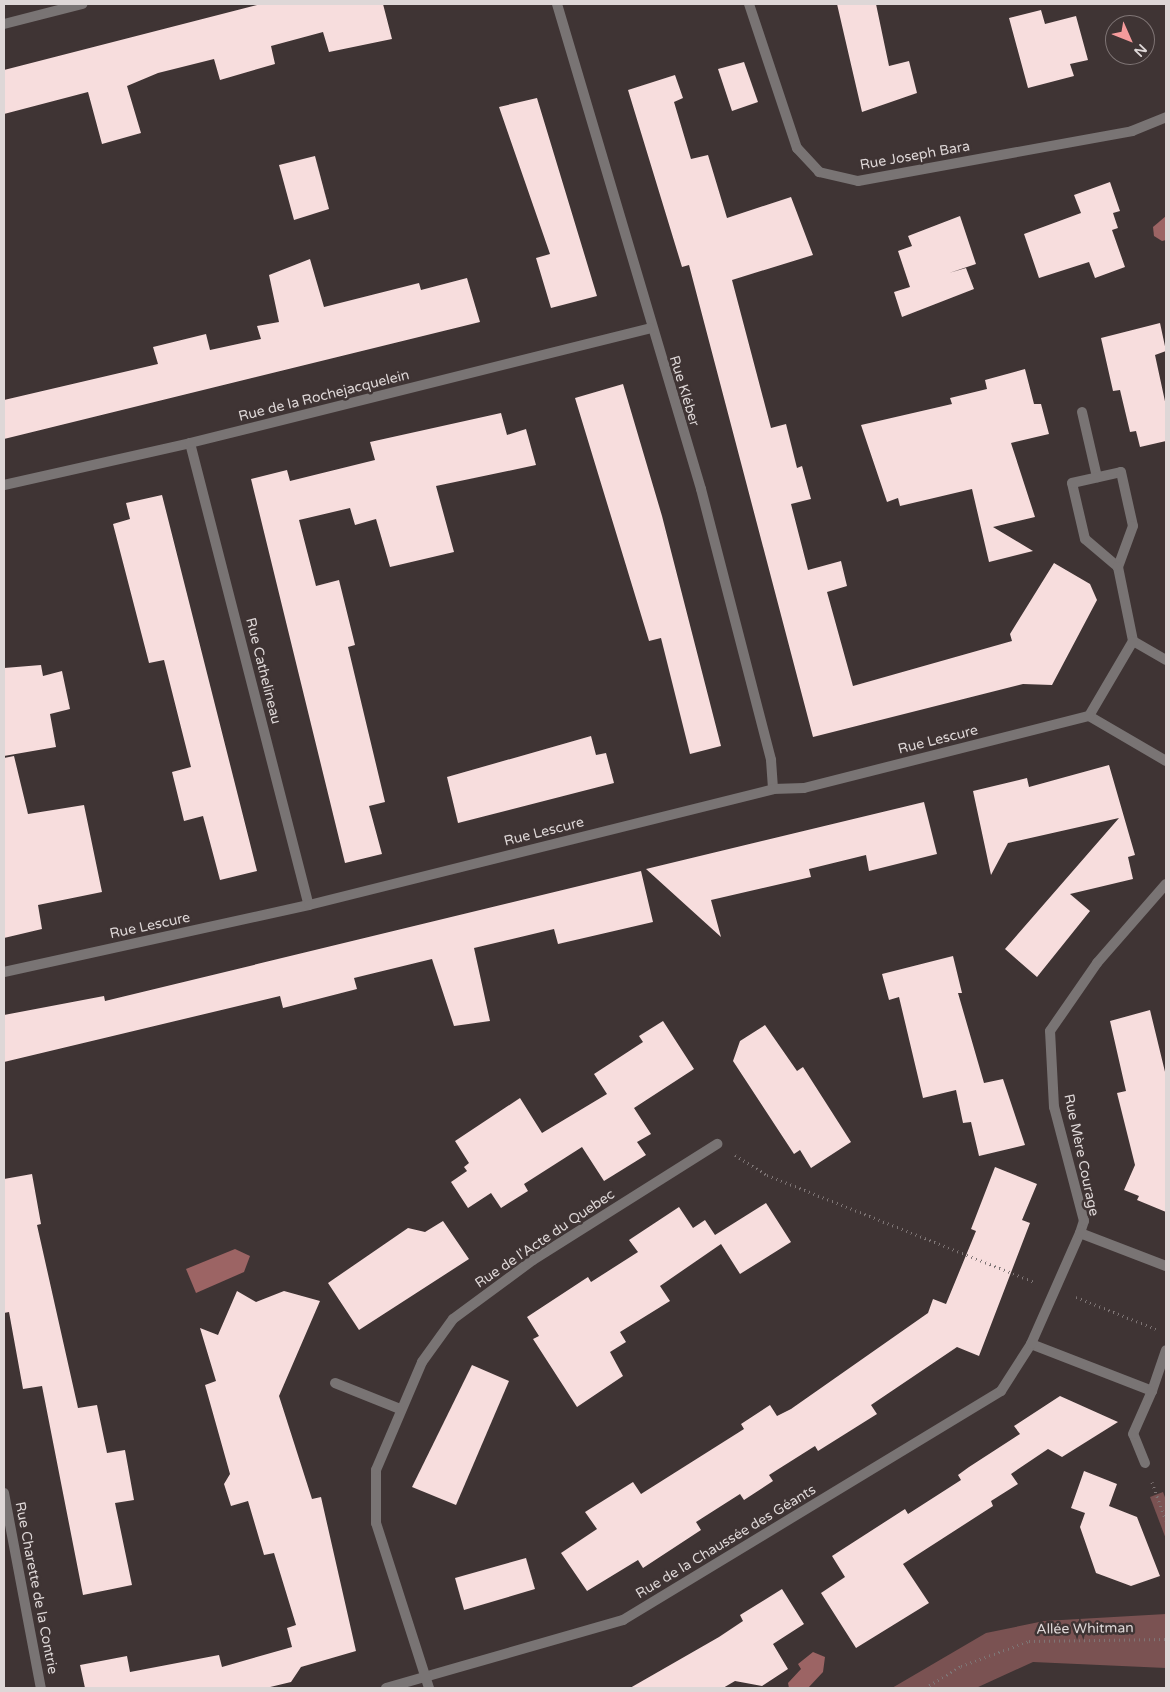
<!DOCTYPE html>
<meta charset="utf-8">
<style>
body{margin:0}
#map{position:relative;width:1170px;height:1692px;overflow:hidden;background:#3f3434;font-family:"Varela Round",sans-serif}
div>[style]{position:absolute}
.green>*{inset:0;background:#7a5252}
.water>*{inset:0;background:#9c6464}
.building>*{inset:0;background:#f7dddd}
.path>*{height:3px;margin-top:-1.5px;transform-origin:0;background:repeating-linear-gradient(90deg,#7e7575 0 1px,transparent 0 5px)}
.minor>*{height:10px;margin:-5px;padding:0 5px;transform-origin:5px;border-radius:5px;background:#797474}
span{translate:-50% -50%;white-space:nowrap;text-align:center;line-height:1.15;-webkit-text-stroke:5px #3f3434;paint-order:stroke}
.street-label{font-size:14px;color:#ded7d7}
.frame{position:absolute;inset:0;border:5px solid #ded7d7;pointer-events:none}
.north{position:absolute;left:1105px;top:15px;width:50px;height:50px;box-sizing:border-box;background:#3f3434;border:1px solid #7f7575;border-radius:50%;rotate:134deg;font-size:14px;font-weight:700;line-height:20px;text-align:center;color:#ded7d7}
.north::after{content:'';display:block;margin:auto;width:18px;height:22px;background:#f59b9c;clip-path:polygon(50% 0,100% 100%,50% 72%,0 100%)}
</style>
<div id="map">
<div class="green">
<i style="clip-path:polygon(1163px 1492px,1166px 1500px,1166px 1539px,1150px 1497px)"></i>
<i style="clip-path:polygon(1166px 1614px,1166px 1668px,1033px 1662px,976px 1688px,892px 1688px,986px 1633px,1044px 1621px)"></i>
</div>
<div class="water">
<i style="clip-path:polygon(1166px 216px,1166px 240px,1162px 241px,1154px 236px,1153px 227px)"></i>
<i style="clip-path:polygon(235px 1249px,250px 1256px,244px 1272px,196px 1293px,186px 1269px)"></i>
<i style="clip-path:polygon(813px 1652px,825px 1657px,823px 1672px,808px 1688px,789px 1688px,788px 1683px,801px 1669px,798px 1664px)"></i>
</div>
<div class="building">
<i style="clip-path:polygon(261px 4px,383px 4px,392px 39px,329px 52px,323px 32px,271px 46px,275px 64px,220px 80px,214px 59px,158px 73px,127px 86px,141px 133px,102px 144px,88px 92px,4px 114px,4px 70px)"></i>
<i style="clip-path:polygon(837px 4px,876px 4px,889px 66px,909px 61px,917px 93px,862px 112px)"></i>
<i style="clip-path:polygon(1041px 10px,1045px 24px,1076px 16px,1088px 60px,1070px 64px,1074px 76px,1028px 88px,1009px 18px)"></i>
<i style="clip-path:polygon(744px 62px,758px 102px,732px 111px,718px 69px)"></i>
<i style="clip-path:polygon(675px 75px,683px 98px,674px 102px,691px 159px,708px 155px,727px 218px,791px 197px,813px 255px,732px 280px,771px 428px,786px 424px,797px 468px,802px 466px,811px 499px,791px 504px,808px 570px,841px 561px,847px 586px,827px 592px,853px 686px,1012px 641px,1010px 634px,1054px 563px,1090px 584px,1097px 600px,1052px 685px,1023px 684px,813px 737px,689px 265px,682px 267px,628px 90px)"></i>
<i style="clip-path:polygon(537px 98px,597px 296px,551px 308px,536px 258px,550px 254px,499px 107px)"></i>
<i style="clip-path:polygon(315px 156px,329px 209px,294px 220px,279px 165px)"></i>
<i style="clip-path:polygon(1110px 182px,1120px 211px,1113px 213px,1118px 228px,1112px 230px,1125px 267px,1095px 278px,1089px 262px,1039px 278px,1024px 234px,1081px 213px,1074px 195px)"></i>
<i style="clip-path:polygon(960px 216px,976px 264px,949px 273px,966px 268px,974px 289px,902px 317px,894px 292px,910px 287px,898px 251px,912px 246px,908px 236px)"></i>
<i style="clip-path:polygon(310px 259px,324px 307px,419px 283px,421px 290px,467px 278px,480px 322px,4px 439px,4px 400px,158px 364px,153px 347px,206px 334px,210px 350px,261px 339px,257px 326px,279px 322px,269px 275px)"></i>
<i style="clip-path:polygon(1160px 323px,1166px 351px,1155px 355px,1166px 406px,1166px 441px,1140px 447px,1136px 431px,1130px 432px,1120px 390px,1113px 391px,1101px 338px)"></i>
<i style="clip-path:polygon(1025px 369px,1034px 404px,1041px 404px,1049px 434px,1011px 443px,1035px 517px,993px 527px,1033px 551px,989px 562px,972px 489px,900px 506px,898px 498px,887px 502px,861px 425px,952px 404px,950px 398px,987px 389px,985px 380px)"></i>
<i style="clip-path:polygon(623px 384px,662px 516px,721px 746px,690px 754px,661px 638px,649px 641px,575px 398px)"></i>
<i style="clip-path:polygon(501px 413px,507px 435px,526px 429px,536px 465px,436px 486px,454px 552px,390px 567px,376px 519px,355px 525px,350px 508px,299px 520px,316px 586px,339px 580px,355px 645px,348px 647px,385px 802px,369px 806px,382px 854px,345px 863px,251px 479px,287px 470px,290px 481px,375px 460px,370px 442px)"></i>
<i style="clip-path:polygon(162px 495px,257px 871px,220px 880px,203px 816px,184px 821px,172px 772px,191px 767px,164px 660px,149px 663px,113px 524px,130px 519px,126px 503px)"></i>
<i style="clip-path:polygon(41px 665px,43px 676px,62px 671px,70px 709px,50px 714px,56px 747px,4px 756px,4px 668px)"></i>
<i style="clip-path:polygon(591px 736px,596px 755px,606px 753px,614px 783px,458px 823px,447px 777px)"></i>
<i style="clip-path:polygon(14px 756px,28px 814px,84px 805px,102px 892px,38px 905px,42px 929px,4px 938px,4px 758px)"></i>
<i style="clip-path:polygon(1109px 765px,1135px 855px,1128px 857px,1133px 879px,1070px 894px,1090px 911px,1037px 977px,1005px 949px,1119px 818px,1008px 843px,991px 875px,973px 791px,1027px 778px,1029px 787px)"></i>
<i style="clip-path:polygon(924px 802px,937px 854px,869px 871px,866px 855px,809px 869px,811px 877px,711px 900px,721px 937px,646px 869px)"></i>
<i style="clip-path:polygon(641px 871px,653px 922px,558px 944px,554px 929px,474px 948px,490px 1021px,454px 1026px,432px 959px,354px 978px,357px 989px,283px 1008px,280px 996px,4px 1062px,4px 1015px,104px 996px,105px 1001px)"></i>
<i style="clip-path:polygon(953px 956px,962px 993px,958px 993px,984px 1083px,1003px 1079px,1025px 1145px,979px 1156px,971px 1122px,963px 1123px,956px 1090px,923px 1098px,899px 997px,889px 1000px,882px 974px)"></i>
<i style="clip-path:polygon(1150px 1010px,1166px 1076px,1166px 1212px,1137px 1200px,1139px 1196px,1124px 1190px,1135px 1165px,1117px 1093px,1126px 1091px,1110px 1021px)"></i>
<i style="clip-path:polygon(663px 1021px,694px 1069px,634px 1108px,651px 1134px,637px 1142px,646px 1155px,604px 1181px,582px 1147px,524px 1184px,528px 1191px,501px 1208px,491px 1193px,468px 1208px,451px 1182px,467px 1171px,464px 1167px,469px 1163px,455px 1141px,520px 1098px,542px 1133px,607px 1094px,594px 1074px,643px 1042px,639px 1036px)"></i>
<i style="clip-path:polygon(765px 1025px,797px 1071px,803px 1067px,851px 1142px,811px 1168px,800px 1150px,794px 1154px,733px 1061px,740px 1041px)"></i>
<i style="clip-path:polygon(995px 1167px,1037px 1184px,1022px 1220px,1030px 1223px,979px 1356px,957px 1347px,871px 1405px,877px 1414px,818px 1451px,815px 1446px,769px 1475px,773px 1481px,744px 1500px,740px 1494px,696px 1522px,701px 1530px,643px 1568px,638px 1560px,587px 1591px,561px 1553px,597px 1529px,585px 1512px,633px 1482px,641px 1494px,744px 1429px,741px 1424px,770px 1405px,777px 1416px,791px 1409px,928px 1313px,933px 1299px,946px 1304px,976px 1231px,971px 1229px)"></i>
<i style="clip-path:polygon(32px 1174px,41px 1224px,37px 1225px,78px 1408px,97px 1405px,107px 1453px,125px 1450px,134px 1500px,115px 1503px,132px 1585px,83px 1595px,42px 1386px,23px 1389px,9px 1312px,4px 1313px,4px 1179px)"></i>
<i style="clip-path:polygon(766px 1203px,791px 1242px,740px 1274px,721px 1244px,660px 1286px,670px 1301px,620px 1332px,626px 1342px,610px 1352px,623px 1376px,577px 1407px,533px 1339px,539px 1336px,527px 1317px,588px 1277px,591px 1282px,638px 1252px,629px 1240px,679px 1207px,693px 1228px,705px 1220px,715px 1235px)"></i>
<i style="clip-path:polygon(443px 1221px,469px 1259px,359px 1330px,328px 1283px,408px 1228px,425px 1232px)"></i>
<i style="clip-path:polygon(237px 1291px,256px 1302px,284px 1291px,320px 1301px,279px 1396px,312px 1499px,321px 1497px,356px 1651px,301px 1667px,291px 1682px,266px 1688px,85px 1688px,80px 1665px,127px 1656px,130px 1672px,219px 1655px,222px 1667px,292px 1647px,287px 1628px,296px 1625px,274px 1553px,264px 1555px,248px 1501px,231px 1506px,224px 1484px,230px 1474px,205px 1385px,216px 1381px,200px 1328px,218px 1335px)"></i>
<i style="clip-path:polygon(472px 1365px,509px 1381px,456px 1505px,412px 1487px)"></i>
<i style="clip-path:polygon(1060px 1396px,1118px 1422px,1062px 1457px,1048px 1449px,1011px 1474px,1018px 1484px,991px 1501px,993px 1506px,903px 1564px,929px 1603px,856px 1648px,821px 1593px,845px 1577px,832px 1556px,905px 1509px,908px 1514px,961px 1480px,958px 1475px,969px 1467px,1020px 1434px,1014px 1426px)"></i>
<i style="clip-path:polygon(1084px 1471px,1117px 1484px,1109px 1506px,1137px 1517px,1160px 1576px,1131px 1586px,1096px 1573px,1080px 1527px,1085px 1513px,1071px 1508px)"></i>
<i style="clip-path:polygon(526px 1558px,535px 1589px,464px 1610px,455px 1578px)"></i>
<i style="clip-path:polygon(782px 1589px,804px 1624px,773px 1644px,788px 1669px,762px 1686px,735px 1681px,723px 1688px,630px 1688px,719px 1637px,743px 1621px,740px 1615px)"></i>
</div>
<div class="path">
<i style="left:735px;top:1155px;width:38px;rotate:32deg"></i>
<i style="left:767px;top:1175px;width:289px;rotate:21.8deg"></i>
<i style="left:1076px;top:1297px;width:86px;rotate:21.8deg"></i>
<i style="left:1152px;top:1482px;width:41px;rotate:70.3deg"></i>
<i style="left:925px;top:1688px;width:42px;rotate:-31.4deg"></i>
<i style="left:961px;top:1666px;width:72px;rotate:-20.2deg"></i>
<i style="left:1029px;top:1641px;width:137px;rotate:-0.8deg"></i>
</div>
<div class="minor">
<i style="left:557px;top:4px;width:506px;rotate:73.46deg"></i>
<i style="left:701px;top:489px;width:280px;rotate:75.5deg"></i>
<i style="left:771px;top:760px;width:29px;rotate:86deg"></i>
<i style="left:749px;top:4px;width:152px;rotate:71.6deg"></i>
<i style="left:797px;top:148px;width:33px;rotate:47deg"></i>
<i style="left:819px;top:172px;width:40px;rotate:13deg"></i>
<i style="left:858px;top:181px;width:279px;rotate:-10.3deg"></i>
<i style="left:1132px;top:131px;width:37px;rotate:-22deg"></i>
<i style="left:4px;top:24px;width:81px;rotate:-14.4deg"></i>
<i style="left:1082px;top:412px;width:67px;rotate:77deg"></i>
<i style="left:190px;top:443px;width:477px;rotate:75.6deg"></i>
<i style="left:4px;top:485px;width:191px;rotate:-12.7deg"></i>
<i style="left:190px;top:443px;width:474px;rotate:-14deg"></i>
<i style="left:1118px;top:567px;width:43px;rotate:-139.7deg"></i>
<i style="left:1085px;top:539px;width:57px;rotate:-103.1deg"></i>
<i style="left:1072px;top:483px;width:50px;rotate:-12.7deg"></i>
<i style="left:1121px;top:472px;width:55px;rotate:77.5deg"></i>
<i style="left:1133px;top:526px;width:44px;rotate:110.1deg"></i>
<i style="left:1118px;top:567px;width:76px;rotate:78.5deg"></i>
<i style="left:1166px;top:660px;width:38px;rotate:-150deg"></i>
<i style="left:1133px;top:641px;width:87px;rotate:120.4deg"></i>
<i style="left:1089px;top:716px;width:89px;rotate:30.3deg"></i>
<i style="left:4px;top:972px;width:312px;rotate:-12.4deg"></i>
<i style="left:309px;top:905px;width:478px;rotate:-14deg"></i>
<i style="left:773px;top:789px;width:31px;rotate:-2deg"></i>
<i style="left:804px;top:788px;width:294px;rotate:-14.2deg"></i>
<i style="left:1080px;top:1233px;width:13px;rotate:-72deg"></i>
<i style="left:1084px;top:1221px;width:118px;rotate:-104.7deg"></i>
<i style="left:1054px;top:1107px;width:76px;rotate:-93deg"></i>
<i style="left:1050px;top:1031px;width:83px;rotate:-55.3deg"></i>
<i style="left:1097px;top:963px;width:105px;rotate:-48.9deg"></i>
<i style="left:1031px;top:1344px;width:130px;rotate:21.2deg"></i>
<i style="left:1152px;top:1391px;width:43px;rotate:-71.1deg"></i>
<i style="left:335px;top:1383px;width:70px;rotate:21.8deg"></i>
<i style="left:1145px;top:1463px;width:31px;rotate:-112deg"></i>
<i style="left:1133px;top:1434px;width:47px;rotate:-66.2deg"></i>
<i style="left:4px;top:1493px;width:198px;rotate:79.3deg"></i>
<i style="left:386px;top:1688px;width:247px;rotate:-16deg"></i>
<i style="left:623px;top:1620px;width:442px;rotate:-31.2deg"></i>
<i style="left:1001px;top:1391px;width:56px;rotate:-57.4deg"></i>
<i style="left:1031px;top:1344px;width:121px;rotate:-66.2deg"></i>
<i style="left:1080px;top:1233px;width:92px;rotate:21deg"></i>
<i style="left:429px;top:1688px;width:173px;rotate:-107.8deg"></i>
<i style="left:376px;top:1523px;width:53px;rotate:-90deg"></i>
<i style="left:376px;top:1470px;width:117px;rotate:-66.9deg"></i>
<i style="left:422px;top:1362px;width:53px;rotate:-54.2deg"></i>
<i style="left:453px;top:1319px;width:99px;rotate:-36.4deg"></i>
<i style="left:533px;top:1260px;width:218px;rotate:-32.2deg"></i>
</div>
<div class="street-label">
<span style="left:915px;top:156px;rotate:-10deg">Rue Joseph Bara</span>
<span style="left:684px;top:391px;rotate:73deg">Rue Kléber</span>
<span style="left:324px;top:396px;rotate:-14deg">Rue de la Rochejacquelein</span>
<span style="left:263px;top:671px;rotate:76deg">Rue Cathelineau</span>
<span style="left:938px;top:740px;rotate:-14deg">Rue Lescure</span>
<span style="left:544px;top:832px;rotate:-14deg">Rue Lescure</span>
<span style="left:150px;top:926px;rotate:-12deg">Rue Lescure</span>
<span style="left:1081px;top:1155px;rotate:78deg">Rue Mère Courage</span>
<span style="left:545px;top:1239px;rotate:-34deg">Rue de l'Acte du Quebec</span>
<span style="left:726px;top:1542px;rotate:-31deg">Rue de la Chaussée des Géants</span>
<span style="left:36px;top:1588px;rotate:79deg">Rue Charette de la Contrie</span>
<span style="left:1085px;top:1629px;rotate:-1deg">Allée Whitman</span>
</div>
<div class="frame"></div>
<div class="north">N</div>
</div>
